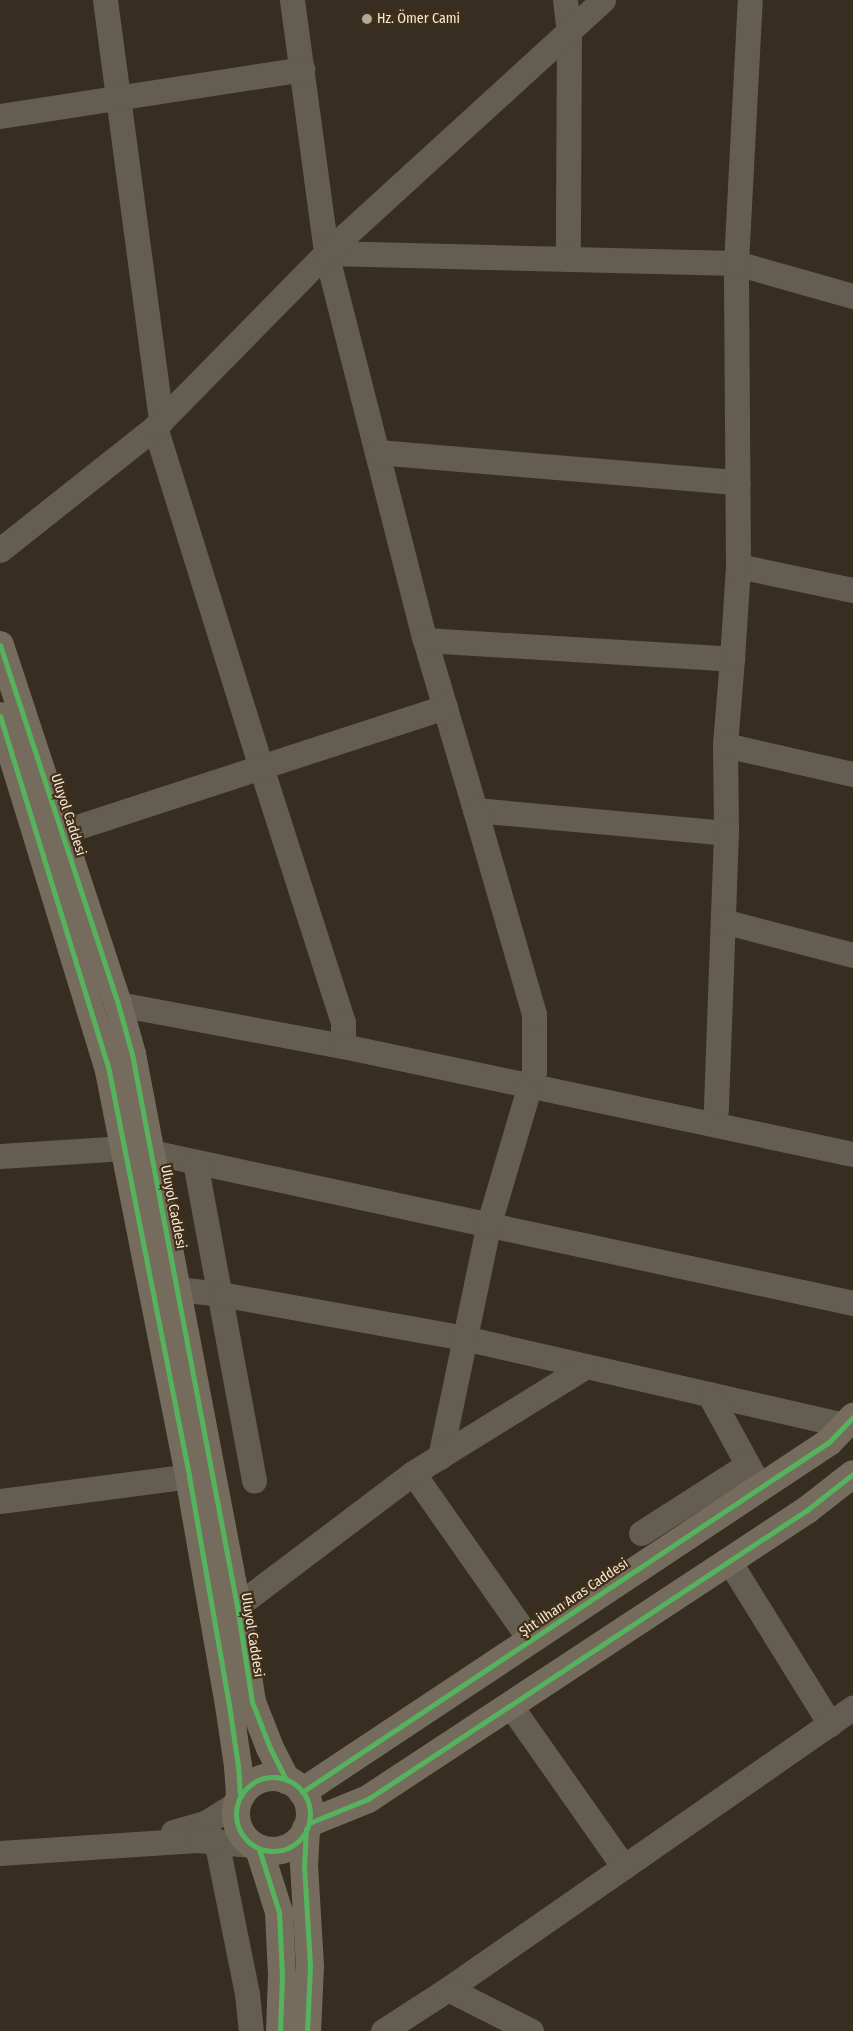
<!DOCTYPE html>
<meta charset="utf-8">
<style>
body{margin:0}
#map{position:relative;width:853px;height:2031px;overflow:hidden;background:#372e21;font-family:"Fira Sans Condensed",sans-serif}
div>[style]{position:absolute}
.minor>*{height:25px;margin:-12.5px;padding:0 12.5px;transform-origin:12.5px;border-radius:12.5px;background:#645d51}
.major>*{height:28px;margin:-14px;padding:0 14px;transform-origin:14px;border-radius:14px;background:#766c5d}
.major>.ring{margin:-14px;padding:0;box-sizing:content-box;background:none;border:28px solid #766c5d;border-radius:50%}
.cycleway>*{height:5px;margin:-2.5px;padding:0 2.5px;transform-origin:2.5px;border-radius:2.5px;background:#56b35d}
.cycleway>.ring{margin:-2.5px;padding:0;box-sizing:content-box;background:none;border:5px solid #56b35d;border-radius:50%}
.dots>*{width:14px;height:14px;translate:-50% -50%;box-sizing:border-box;border:2px solid #413017;border-radius:50%}
span{translate:-50% -50%;white-space:nowrap;text-align:center;line-height:1.15;-webkit-text-stroke:4.5px #413017;paint-order:stroke}
.poi-label{font-size:14px;color:#f5eadc}
.left{translate:0 -50%;text-align:left}
.street-label{font-size:14px;color:#f5eadc}
</style>
<div id="map">
<div class="minor">
<i style="left:105px;top:0;width:425px;rotate:82.4deg"></i>
<i style="left:292px;top:0;width:255px;rotate:82.3deg"></i>
<i style="left:326px;top:253px;width:399px;rotate:75.7deg"></i>
<i style="left:425px;top:640px;width:177px;rotate:73.6deg"></i>
<i style="left:475px;top:810px;width:252px;rotate:5.2deg"></i>
<i style="left:565px;top:0;width:31px;rotate:83deg"></i>
<i style="left:569px;top:31px;width:228px;rotate:90.3deg"></i>
<i style="left:0;top:116px;width:306px;rotate:-8.8deg"></i>
<i style="left:326px;top:253px;width:410px;rotate:1.4deg"></i>
<i style="left:736px;top:263px;width:122px;rotate:15.8deg"></i>
<i style="left:155px;top:427px;width:356px;rotate:72.7deg"></i>
<i style="left:261px;top:767px;width:268px;rotate:72.2deg"></i>
<i style="left:343px;top:1022px;width:24px;rotate:90deg"></i>
<i style="left:377px;top:452px;width:362px;rotate:4.8deg"></i>
<i style="left:0;top:550px;width:198px;rotate:-38.4deg"></i>
<i style="left:155px;top:427px;width:244px;rotate:-45.5deg"></i>
<i style="left:326px;top:253px;width:375px;rotate:-42.4deg"></i>
<i style="left:738px;top:566px;width:117px;rotate:11.8deg"></i>
<i style="left:425px;top:640px;width:308px;rotate:3.5deg"></i>
<i style="left:732px;top:659px;width:86px;rotate:94.7deg"></i>
<i style="left:725px;top:745px;width:88px;rotate:89.3deg"></i>
<i style="left:726px;top:833px;width:278px;rotate:92.1deg"></i>
<i style="left:732px;top:659px;width:93px;rotate:-86.3deg"></i>
<i style="left:738px;top:566px;width:303px;rotate:-90.4deg"></i>
<i style="left:736px;top:263px;width:263px;rotate:-87deg"></i>
<i style="left:725px;top:745px;width:131px;rotate:12.8deg"></i>
<i style="left:62px;top:832px;width:403px;rotate:-18.1deg"></i>
<i style="left:723px;top:921px;width:134px;rotate:14.7deg"></i>
<i style="left:118px;top:1004px;width:229px;rotate:10.6deg"></i>
<i style="left:343px;top:1046px;width:521px;rotate:11.96deg"></i>
<i style="left:0;top:1156px;width:125px;rotate:-3.7deg"></i>
<i style="left:125px;top:1148px;width:26px;rotate:9deg"></i>
<i style="left:151px;top:1152px;width:718px;rotate:12.14deg"></i>
<i style="left:195px;top:1162px;width:324px;rotate:79.5deg"></i>
<i style="left:177px;top:1289px;width:43px;rotate:6.6deg"></i>
<i style="left:220px;top:1294px;width:248px;rotate:10.2deg"></i>
<i style="left:464px;top:1338px;width:391px;rotate:12.9deg"></i>
<i style="left:709px;top:1394px;width:96px;rotate:61.3deg"></i>
<i style="left:440px;top:1457px;width:239px;rotate:-78.2deg"></i>
<i style="left:489px;top:1223px;width:159px;rotate:-73.5deg"></i>
<i style="left:534px;top:1071px;width:57px;rotate:-90deg"></i>
<i style="left:534px;top:1014px;width:212px;rotate:-106.1deg"></i>
<i style="left:413px;top:1473px;width:204px;rotate:55deg"></i>
<i style="left:0;top:1501px;width:191px;rotate:-7.5deg"></i>
<i style="left:641px;top:1533px;width:126px;rotate:-32.7deg"></i>
<i style="left:729px;top:1561px;width:192px;rotate:58.2deg"></i>
<i style="left:237px;top:1606px;width:221px;rotate:-37.1deg"></i>
<i style="left:413px;top:1473px;width:203px;rotate:-31.7deg"></i>
<i style="left:510px;top:1705px;width:198px;rotate:54.9deg"></i>
<i style="left:173px;top:1832px;width:33px;rotate:-16deg"></i>
<i style="left:205px;top:1823px;width:38px;rotate:-32deg"></i>
<i style="left:216px;top:1840px;width:157px;rotate:78.6deg"></i>
<i style="left:247px;top:1994px;width:37px;rotate:84deg"></i>
<i style="left:0;top:1853px;width:197px;rotate:-3.8deg"></i>
<i style="left:197px;top:1840px;width:55px;rotate:5.2deg"></i>
<i style="left:448px;top:1989px;width:493px;rotate:-34.8deg"></i>
<i style="left:383px;top:2031px;width:77px;rotate:-32.9deg"></i>
<i style="left:448px;top:1989px;width:93px;rotate:26.8deg"></i>
</div>
<div class="major">
<i style="left:0;top:645px;width:378px;rotate:71.8deg"></i>
<i style="left:118px;top:1004px;width:52px;rotate:74.4deg"></i>
<i style="left:132px;top:1054px;width:562px;rotate:79.23deg"></i>
<i style="left:237px;top:1606px;width:97px;rotate:81.1deg"></i>
<i style="left:252px;top:1702px;width:49px;rotate:68.6deg"></i>
<i style="left:270px;top:1748px;width:36px;rotate:63deg"></i>
<i style="left:0;top:716px;width:371px;rotate:72.9deg"></i>
<i style="left:109px;top:1071px;width:413px;rotate:78.8deg"></i>
<i style="left:189px;top:1476px;width:232px;rotate:80.1deg"></i>
<i style="left:229px;top:1705px;width:62px;rotate:81.6deg"></i>
<i style="left:238px;top:1766px;width:31px;rotate:86deg"></i>
<i class="ring" style="left:236px;top:1777px;width:46px;height:46px"></i>
<i style="left:302px;top:1792px;width:633px;rotate:-33.59deg"></i>
<i style="left:829px;top:1442px;width:35px;rotate:-46deg"></i>
<i style="left:309px;top:1823px;width:64px;rotate:-22.1deg"></i>
<i style="left:368px;top:1799px;width:526px;rotate:-33.36deg"></i>
<i style="left:807px;top:1510px;width:58px;rotate:-38deg"></i>
<i style="left:306px;top:1829px;width:36px;rotate:93deg"></i>
<i style="left:304px;top:1865px;width:101px;rotate:86.6deg"></i>
<i style="left:310px;top:1966px;width:65px;rotate:92.6deg"></i>
<i style="left:259px;top:1849px;width:66px;rotate:72.4deg"></i>
<i style="left:279px;top:1912px;width:63px;rotate:87.3deg"></i>
<i style="left:282px;top:1975px;width:56px;rotate:92deg"></i>
</div>
<div class="cycleway">
<i style="left:0;top:645px;width:378px;rotate:71.8deg"></i>
<i style="left:118px;top:1004px;width:52px;rotate:74.4deg"></i>
<i style="left:132px;top:1054px;width:562px;rotate:79.23deg"></i>
<i style="left:237px;top:1606px;width:97px;rotate:81.1deg"></i>
<i style="left:252px;top:1702px;width:49px;rotate:68.6deg"></i>
<i style="left:270px;top:1748px;width:36px;rotate:63deg"></i>
<i style="left:0;top:716px;width:371px;rotate:72.9deg"></i>
<i style="left:109px;top:1071px;width:413px;rotate:78.8deg"></i>
<i style="left:189px;top:1476px;width:232px;rotate:80.1deg"></i>
<i style="left:229px;top:1705px;width:62px;rotate:81.6deg"></i>
<i style="left:238px;top:1766px;width:31px;rotate:86deg"></i>
<i class="ring" style="left:236px;top:1777px;width:69px;height:69px"></i>
<i style="left:302px;top:1792px;width:633px;rotate:-33.59deg"></i>
<i style="left:829px;top:1442px;width:35px;rotate:-46deg"></i>
<i style="left:309px;top:1823px;width:64px;rotate:-22.1deg"></i>
<i style="left:368px;top:1799px;width:526px;rotate:-33.36deg"></i>
<i style="left:807px;top:1510px;width:58px;rotate:-38deg"></i>
<i style="left:306px;top:1829px;width:36px;rotate:93deg"></i>
<i style="left:304px;top:1865px;width:101px;rotate:86.6deg"></i>
<i style="left:310px;top:1966px;width:65px;rotate:92.6deg"></i>
<i style="left:259px;top:1849px;width:66px;rotate:72.4deg"></i>
<i style="left:279px;top:1912px;width:63px;rotate:87.3deg"></i>
<i style="left:282px;top:1975px;width:56px;rotate:92deg"></i>
</div>
<div class="dots">
<i style="left:367px;top:19px;background:#b2a89b"></i>
</div>
<div class="poi-label">
<span class="left" style="left:377px;top:19px">Hz. Ömer Cami</span>
</div>
<div class="street-label">
<span style="left:68px;top:815px;rotate:72deg">Uluyol Caddesi</span>
<span style="left:173px;top:1207px;rotate:79deg">Uluyol Caddesi</span>
<span style="left:574px;top:1598px;rotate:-34deg">Şht İlhan Aras Caddesi</span>
<span style="left:252px;top:1635px;rotate:81deg">Uluyol Caddesi</span>
</div>
</div>
